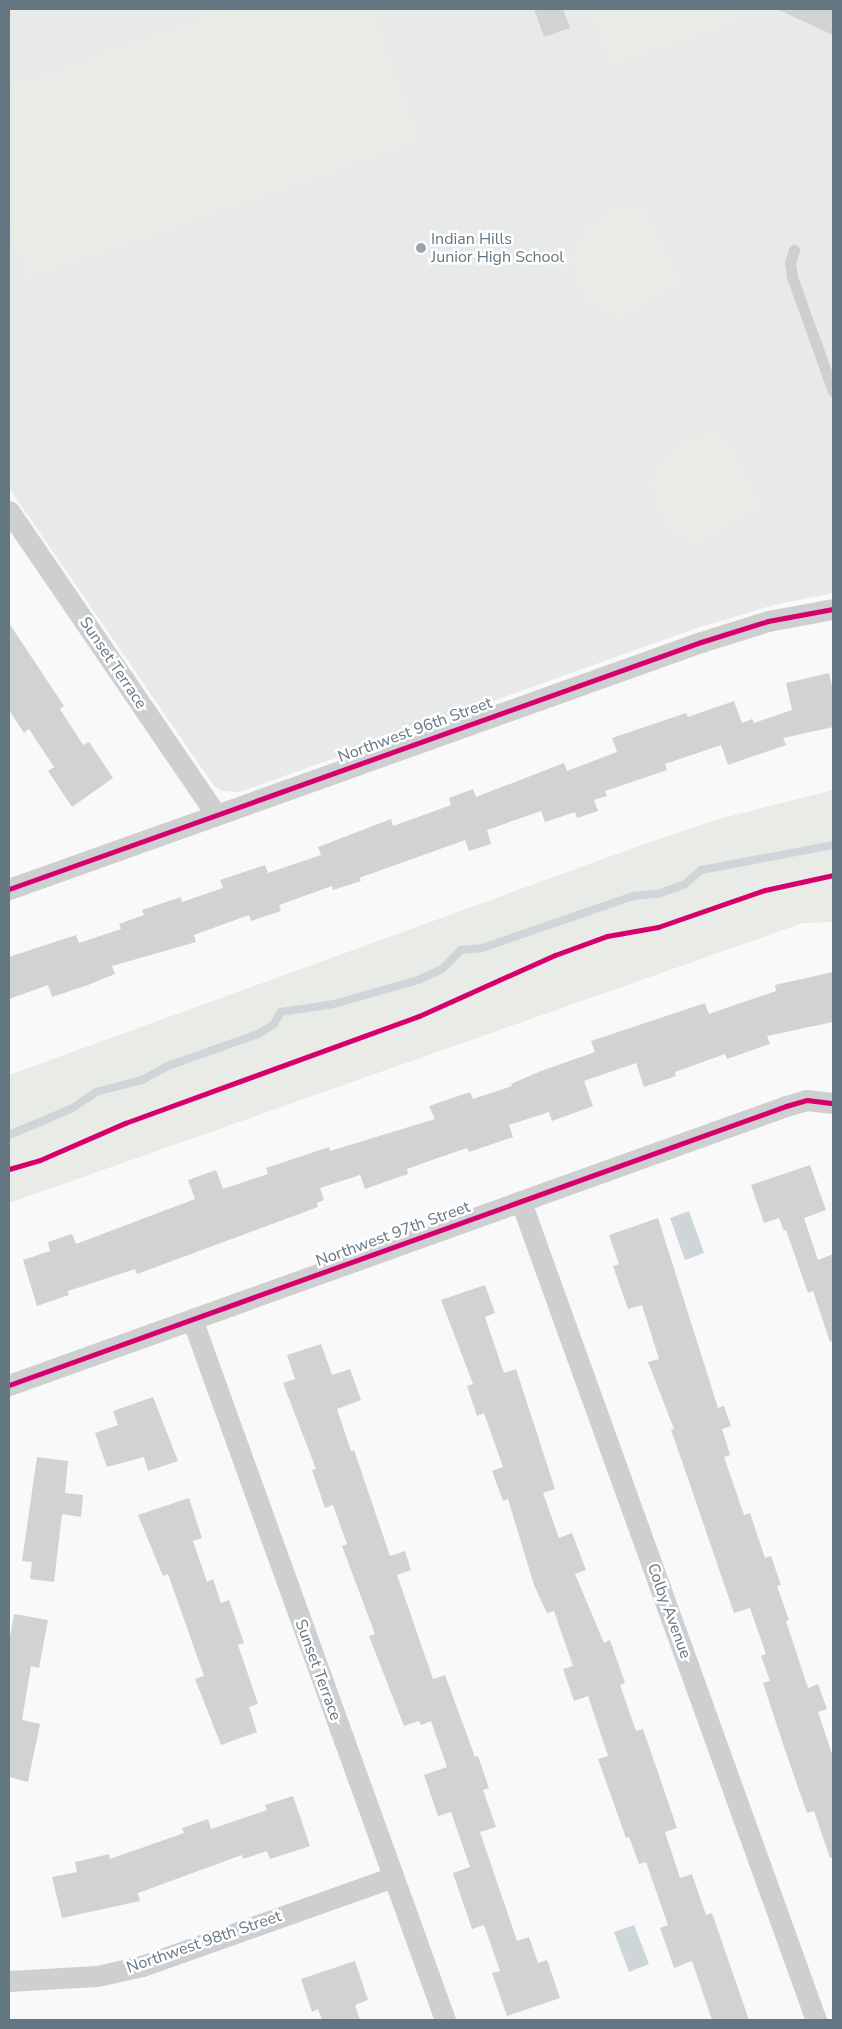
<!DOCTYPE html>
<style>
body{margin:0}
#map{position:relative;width:842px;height:2029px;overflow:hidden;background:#f9f9f9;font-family:"Nunito Sans",sans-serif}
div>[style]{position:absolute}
.built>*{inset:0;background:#e8e9e9}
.green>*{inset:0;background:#e8ebe6}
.water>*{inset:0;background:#ced6d9}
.stream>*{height:8px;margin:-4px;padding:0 4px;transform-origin:4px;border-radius:4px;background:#ced6d9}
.building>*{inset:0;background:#d0d2d3}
.service>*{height:11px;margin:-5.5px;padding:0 5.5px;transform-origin:5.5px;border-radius:5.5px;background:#cecfd0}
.minor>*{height:21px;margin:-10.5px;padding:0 10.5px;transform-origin:10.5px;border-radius:10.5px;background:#cecfd0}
.cycleway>*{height:5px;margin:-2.5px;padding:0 2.5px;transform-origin:2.5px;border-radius:2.5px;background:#d6006c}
.dots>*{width:14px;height:14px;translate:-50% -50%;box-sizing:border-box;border:2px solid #fff;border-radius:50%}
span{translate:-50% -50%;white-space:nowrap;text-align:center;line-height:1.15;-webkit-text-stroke:5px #fff;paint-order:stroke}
.poi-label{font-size:16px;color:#657683}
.left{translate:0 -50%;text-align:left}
.street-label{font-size:16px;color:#657683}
.frame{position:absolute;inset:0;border:10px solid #657683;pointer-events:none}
</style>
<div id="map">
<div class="built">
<i style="clip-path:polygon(9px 9px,833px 9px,833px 593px,774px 605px,694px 629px,240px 792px,222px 791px,214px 786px,9px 488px)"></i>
</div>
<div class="green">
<i style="clip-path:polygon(230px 9px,373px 9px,419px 142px,27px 279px,9px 226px,9px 86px)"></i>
<i style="clip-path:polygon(589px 9px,736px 9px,740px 21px,610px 66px)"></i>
<i style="clip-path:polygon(641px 203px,683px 281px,619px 319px,586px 303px,576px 284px,571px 262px,576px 241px,589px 225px,609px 212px)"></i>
<i style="clip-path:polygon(721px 430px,762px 507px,698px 544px,666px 528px,651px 488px,656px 466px,668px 451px,690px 439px)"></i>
<i style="clip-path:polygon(833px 790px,833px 922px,803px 923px,9px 1203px,9px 1075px,639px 846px,715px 820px)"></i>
</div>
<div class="water">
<i style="clip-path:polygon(689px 1211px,704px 1253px,685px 1260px,670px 1218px)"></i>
<i style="clip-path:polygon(634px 1925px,649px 1964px,629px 1972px,614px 1932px)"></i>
</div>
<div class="stream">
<i style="left:9px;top:1135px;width:67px;rotate:-22.8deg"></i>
<i style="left:71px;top:1109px;width:30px;rotate:-34deg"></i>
<i style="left:96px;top:1092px;width:48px;rotate:-14.6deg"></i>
<i style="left:142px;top:1080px;width:26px;rotate:-29deg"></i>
<i style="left:165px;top:1067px;width:99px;rotate:-19.5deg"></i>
<i style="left:258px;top:1034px;width:19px;rotate:-32deg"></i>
<i style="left:274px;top:1024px;width:14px;rotate:-60deg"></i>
<i style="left:281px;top:1012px;width:54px;rotate:-8.6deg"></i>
<i style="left:334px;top:1004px;width:87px;rotate:-15.9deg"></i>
<i style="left:418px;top:980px;width:26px;rotate:-25deg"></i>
<i style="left:442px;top:969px;width:27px;rotate:-45deg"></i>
<i style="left:461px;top:950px;width:21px;rotate:-5deg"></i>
<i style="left:482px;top:948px;width:160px;rotate:-19deg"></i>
<i style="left:633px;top:896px;width:25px;rotate:-5deg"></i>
<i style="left:658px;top:894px;width:29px;rotate:-20deg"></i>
<i style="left:685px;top:884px;width:21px;rotate:-41deg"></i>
<i style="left:701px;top:870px;width:134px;rotate:-10.7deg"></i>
</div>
<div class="building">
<i style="clip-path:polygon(534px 9px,563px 9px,570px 28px,544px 37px)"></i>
<i style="clip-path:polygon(777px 9px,833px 9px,833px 35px)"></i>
<i style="clip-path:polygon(9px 623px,64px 706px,60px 709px,83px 745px,89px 742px,113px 778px,72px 807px,48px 771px,54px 767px,29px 729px,24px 733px,9px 710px)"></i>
<i style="clip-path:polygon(829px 673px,833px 691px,833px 727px,783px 738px,786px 745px,728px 765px,721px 745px,665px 764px,667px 770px,605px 791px,607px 796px,594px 800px,598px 811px,577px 818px,575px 812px,545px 822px,541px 811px,487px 830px,491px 844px,469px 851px,465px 840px,359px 878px,361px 881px,333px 890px,332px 886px,279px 905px,281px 911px,251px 921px,249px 915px,194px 935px,196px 942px,112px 966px,115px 974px,88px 985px,52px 997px,48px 985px,9px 999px,9px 957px,76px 935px,79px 943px,121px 929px,119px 924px,144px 915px,142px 910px,181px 897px,182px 902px,223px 888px,220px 880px,265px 865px,268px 873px,321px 855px,318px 847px,391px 819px,393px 826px,451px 805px,449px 798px,473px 789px,476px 797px,564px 763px,567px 771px,617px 752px,612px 738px,686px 713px,688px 717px,734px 701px,742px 723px,752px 719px,754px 723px,792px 710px,786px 683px)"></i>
<i style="clip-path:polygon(833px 972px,833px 1022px,767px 1036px,770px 1044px,727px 1059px,725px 1054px,675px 1072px,676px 1076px,644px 1087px,636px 1063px,584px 1081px,593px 1106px,552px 1121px,549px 1112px,509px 1125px,513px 1137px,469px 1152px,467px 1148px,429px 1161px,407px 1169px,408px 1174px,365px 1189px,360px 1175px,320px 1188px,324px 1200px,317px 1203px,318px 1207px,137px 1274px,135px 1269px,68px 1291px,69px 1295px,37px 1306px,23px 1260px,50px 1251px,48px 1242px,72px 1234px,76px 1244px,195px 1199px,188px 1180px,216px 1170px,223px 1189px,268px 1174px,266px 1168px,329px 1147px,330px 1151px,435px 1119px,429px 1106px,470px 1092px,473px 1099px,512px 1086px,511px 1084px,541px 1071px,595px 1052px,591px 1041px,705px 1003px,709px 1014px,776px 991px,775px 985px)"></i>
<i style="clip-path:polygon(810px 1165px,826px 1210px,804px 1218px,818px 1260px,833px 1254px,833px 1341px,830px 1342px,813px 1291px,808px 1293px,786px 1230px,784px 1231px,779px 1218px,764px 1223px,751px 1185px)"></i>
<i style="clip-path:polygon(658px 1218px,718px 1408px,724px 1406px,731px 1426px,722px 1429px,730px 1455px,724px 1457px,744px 1515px,750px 1513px,765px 1558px,771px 1556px,781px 1585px,777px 1586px,789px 1620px,786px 1621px,808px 1688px,818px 1684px,827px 1709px,818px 1712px,833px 1757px,833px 1857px,830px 1858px,814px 1811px,807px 1813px,785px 1750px,763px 1683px,770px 1681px,761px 1656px,766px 1654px,750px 1608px,734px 1613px,685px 1470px,671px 1430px,674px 1429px,648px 1362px,659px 1359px,642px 1305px,628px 1309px,613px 1266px,619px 1264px,609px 1235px)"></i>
<i style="clip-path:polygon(485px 1285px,495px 1313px,485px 1317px,504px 1373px,516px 1369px,555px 1489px,543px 1493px,559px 1538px,572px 1533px,586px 1570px,575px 1574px,604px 1643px,610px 1640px,625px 1683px,620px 1685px,636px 1731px,643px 1729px,677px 1828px,665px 1832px,680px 1878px,692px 1874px,706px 1915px,712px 1913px,749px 2020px,712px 2020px,692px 1961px,674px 1968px,660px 1928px,668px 1925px,646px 1862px,639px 1864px,629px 1837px,626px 1838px,598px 1759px,608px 1756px,588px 1696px,574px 1701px,563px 1669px,573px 1666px,554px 1611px,547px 1613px,534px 1585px,508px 1499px,503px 1501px,492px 1471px,503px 1467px,484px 1413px,477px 1416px,467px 1386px,473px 1384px,441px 1300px)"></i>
<i style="clip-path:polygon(321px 1344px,332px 1375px,350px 1369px,361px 1400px,337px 1409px,351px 1451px,354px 1450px,390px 1556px,405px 1551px,411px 1570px,397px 1575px,433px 1679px,445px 1675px,475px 1757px,478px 1756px,489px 1788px,483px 1790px,496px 1827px,480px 1832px,517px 1941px,529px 1937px,538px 1963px,547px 1960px,560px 1998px,507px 2016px,492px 1973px,500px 1971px,484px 1925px,472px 1929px,453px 1873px,470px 1867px,451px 1812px,438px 1816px,424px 1775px,447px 1767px,431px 1721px,421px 1725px,419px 1721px,404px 1726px,369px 1636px,375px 1634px,342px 1546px,347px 1544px,333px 1505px,325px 1508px,312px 1470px,316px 1469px,283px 1383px,295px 1379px,287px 1355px)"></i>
<i style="clip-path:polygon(153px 1397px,178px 1461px,148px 1471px,144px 1457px,107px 1467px,95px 1433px,118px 1425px,113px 1411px)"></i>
<i style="clip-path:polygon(37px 1457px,68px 1461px,65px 1493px,83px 1495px,81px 1517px,62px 1514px,54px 1582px,30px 1579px,32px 1562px,22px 1561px)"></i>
<i style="clip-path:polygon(189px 1498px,202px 1538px,193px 1541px,207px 1582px,213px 1579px,221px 1603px,229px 1600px,244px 1643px,238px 1645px,258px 1704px,249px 1707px,257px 1732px,221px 1745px,195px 1679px,204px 1676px,168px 1574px,163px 1576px,138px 1515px)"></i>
<i style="clip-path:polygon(14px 1614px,48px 1620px,39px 1668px,31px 1666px,22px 1720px,40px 1724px,28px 1782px,9px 1777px,9px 1643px)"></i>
<i style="clip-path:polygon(293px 1796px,310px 1846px,270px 1859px,267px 1851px,243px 1859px,242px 1855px,138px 1893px,140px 1901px,62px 1918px,52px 1877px,77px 1872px,75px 1862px,109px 1854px,110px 1859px,184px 1833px,182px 1828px,208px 1819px,211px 1829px,267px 1810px,265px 1805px)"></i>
<i style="clip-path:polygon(355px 1961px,368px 2000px,355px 2005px,360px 2020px,322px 2020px,318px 2009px,312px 2012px,301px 1979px)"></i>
</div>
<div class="service">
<i style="left:794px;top:250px;width:13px;rotate:108deg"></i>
<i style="left:790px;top:262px;width:15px;rotate:82deg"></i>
<i style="left:792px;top:277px;width:121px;rotate:70.2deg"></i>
</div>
<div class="minor">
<i style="left:9px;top:511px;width:367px;rotate:55.7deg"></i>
<i style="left:9px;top:889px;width:735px;rotate:-19.64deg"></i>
<i style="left:701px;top:642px;width:70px;rotate:-17.4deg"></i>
<i style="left:768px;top:621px;width:66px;rotate:-10.5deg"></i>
<i style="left:521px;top:1202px;width:870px;rotate:70.17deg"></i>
<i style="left:192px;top:1319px;width:745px;rotate:70.15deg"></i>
<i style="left:9px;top:1385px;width:826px;rotate:-19.75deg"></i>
<i style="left:786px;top:1106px;width:22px;rotate:-16deg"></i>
<i style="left:807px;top:1100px;width:26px;rotate:7deg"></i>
<i style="left:9px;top:1981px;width:88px;rotate:-3.3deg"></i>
<i style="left:97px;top:1976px;width:46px;rotate:-12.5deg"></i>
<i style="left:142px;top:1966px;width:266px;rotate:-19.5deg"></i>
</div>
<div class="cycleway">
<i style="left:9px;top:889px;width:735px;rotate:-19.64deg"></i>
<i style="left:701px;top:642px;width:70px;rotate:-17.4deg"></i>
<i style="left:768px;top:621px;width:66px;rotate:-10.5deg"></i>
<i style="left:9px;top:1169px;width:32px;rotate:-16deg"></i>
<i style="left:40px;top:1160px;width:93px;rotate:-23.5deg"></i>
<i style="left:125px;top:1123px;width:313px;rotate:-20deg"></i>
<i style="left:419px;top:1016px;width:149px;rotate:-24.2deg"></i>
<i style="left:555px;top:955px;width:55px;rotate:-20.1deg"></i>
<i style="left:607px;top:936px;width:52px;rotate:-10deg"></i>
<i style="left:658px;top:927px;width:113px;rotate:-19.1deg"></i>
<i style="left:765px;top:890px;width:70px;rotate:-12.4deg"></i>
<i style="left:9px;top:1385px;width:826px;rotate:-19.75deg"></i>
<i style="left:786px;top:1106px;width:22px;rotate:-16deg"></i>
<i style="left:807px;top:1100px;width:26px;rotate:7deg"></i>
</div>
<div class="dots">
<i style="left:421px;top:248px;background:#99a4ac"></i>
</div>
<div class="poi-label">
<span class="left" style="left:431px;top:248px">Indian Hills<br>Junior High School</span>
</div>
<div class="street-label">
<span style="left:113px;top:663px;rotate:56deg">Sunset Terrace</span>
<span style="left:415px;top:730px;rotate:-20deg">Northwest 96th Street</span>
<span style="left:393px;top:1234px;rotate:-20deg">Northwest 97th Street</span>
<span style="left:669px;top:1611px;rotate:70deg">Colby Avenue</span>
<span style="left:318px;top:1670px;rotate:70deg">Sunset Terrace</span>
<span style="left:204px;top:1942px;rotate:-19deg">Northwest 98th Street</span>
</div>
<div class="frame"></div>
</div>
